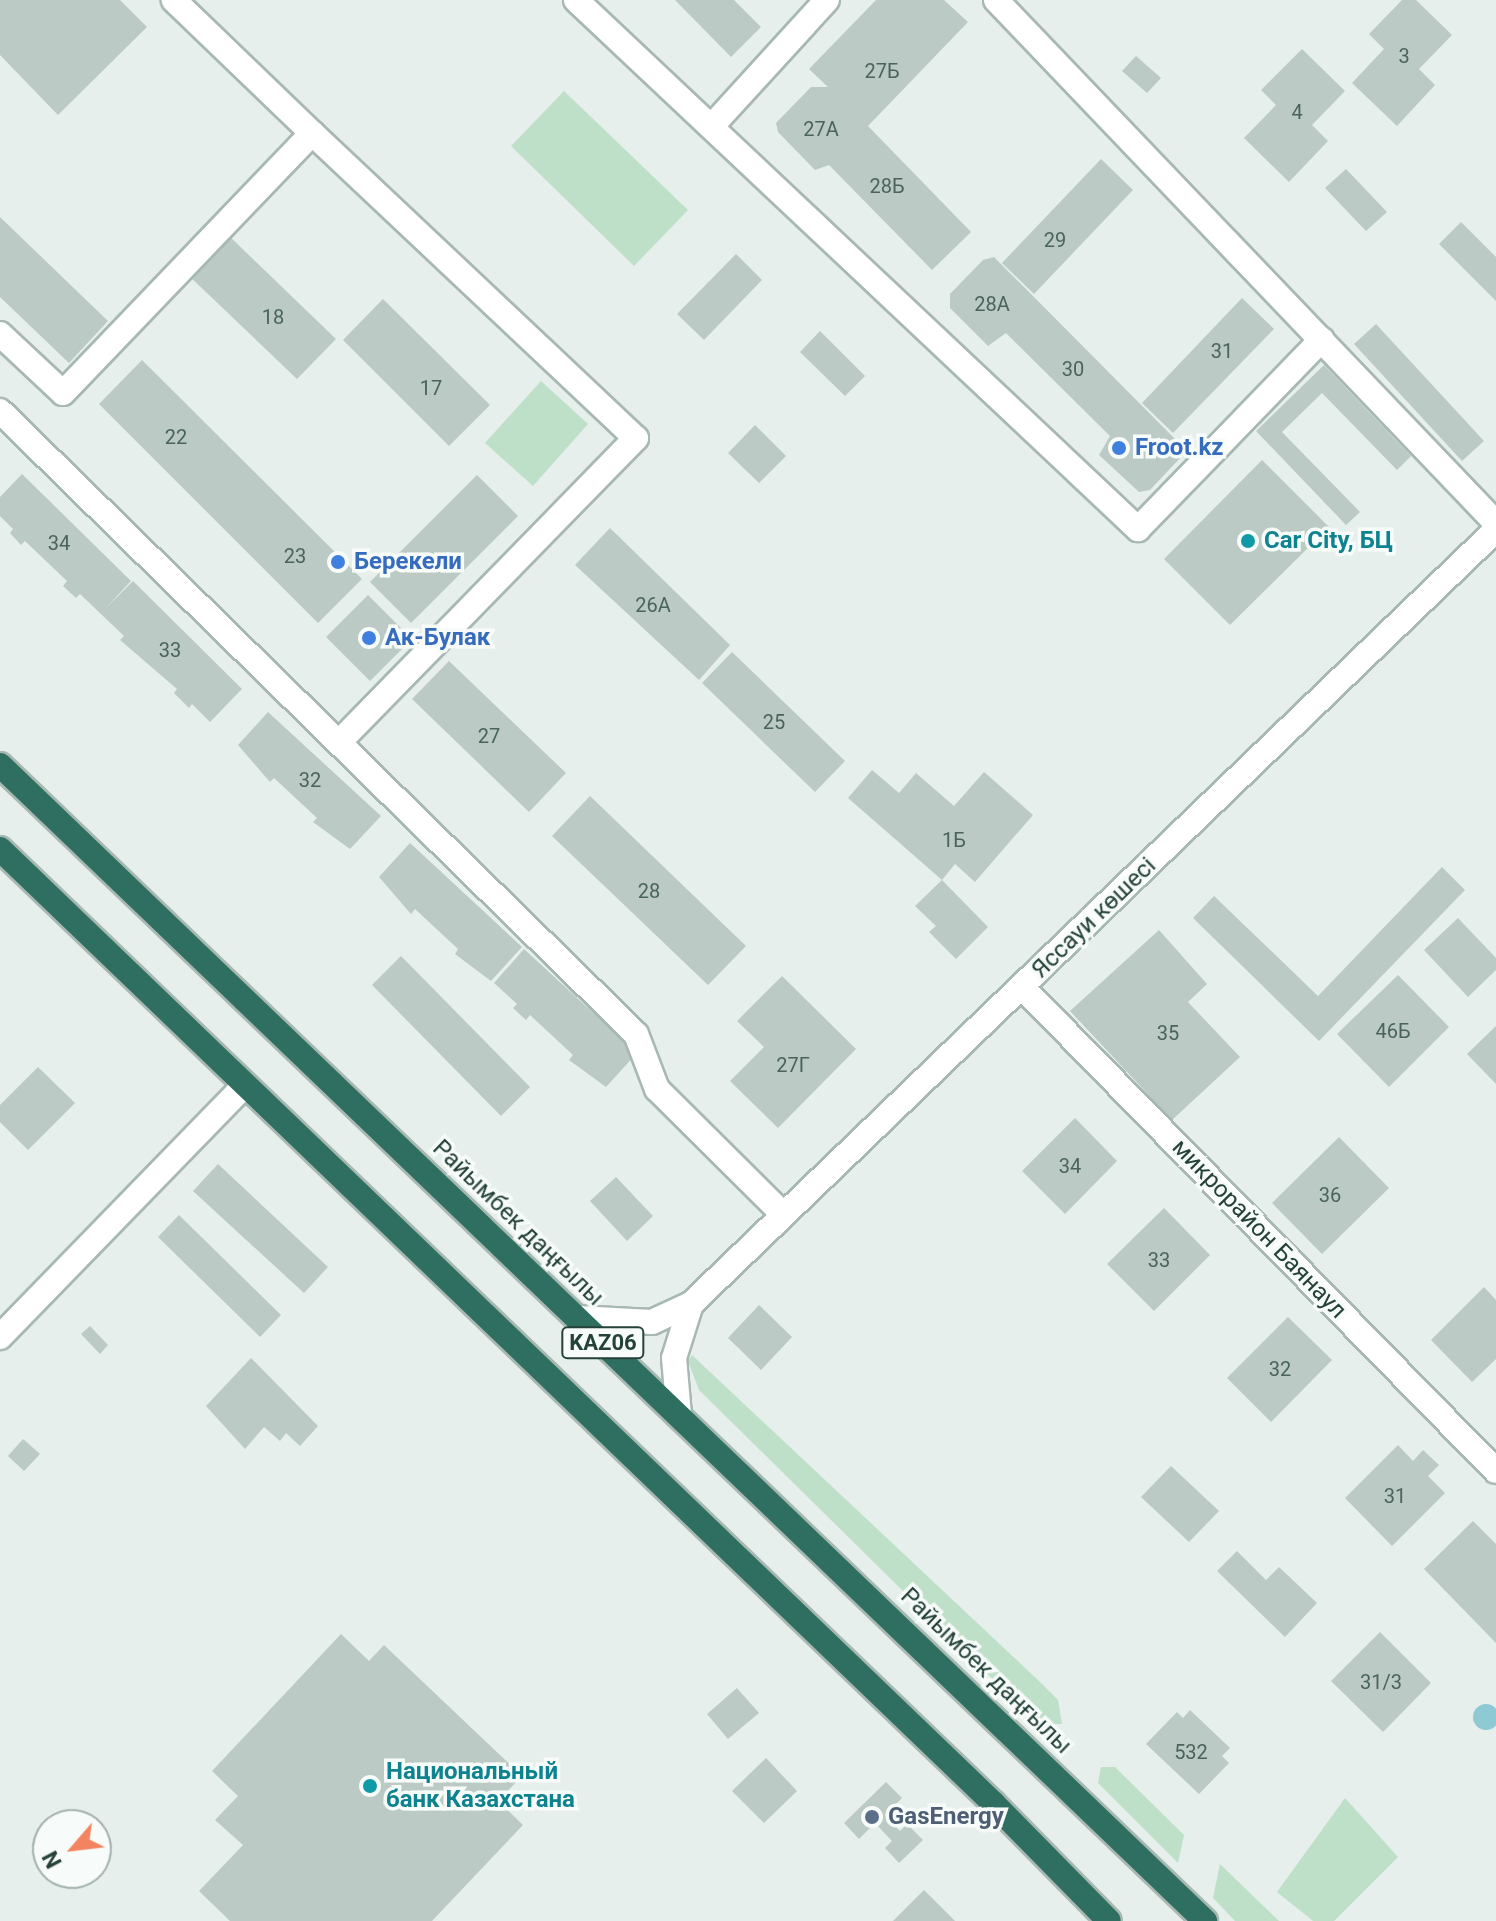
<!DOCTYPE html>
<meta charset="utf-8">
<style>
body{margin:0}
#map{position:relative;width:1496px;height:1921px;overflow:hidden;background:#e6efeb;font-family:Roboto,sans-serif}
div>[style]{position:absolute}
.green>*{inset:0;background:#bfe0c8}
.water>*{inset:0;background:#8ec9d4}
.round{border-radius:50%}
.building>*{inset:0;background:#bbcac4}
.roads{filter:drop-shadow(2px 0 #a8b8b2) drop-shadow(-2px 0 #a8b8b2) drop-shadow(0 2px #a8b8b2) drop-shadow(0 -2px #a8b8b2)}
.street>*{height:24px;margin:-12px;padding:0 12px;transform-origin:12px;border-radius:12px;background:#fff}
.secondary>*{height:24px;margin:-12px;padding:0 12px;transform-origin:12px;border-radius:12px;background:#fff}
.highway>*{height:24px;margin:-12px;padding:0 12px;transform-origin:12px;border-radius:12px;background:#2f6f62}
.dots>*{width:22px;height:22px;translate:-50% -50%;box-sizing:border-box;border:4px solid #f7fbf9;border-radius:50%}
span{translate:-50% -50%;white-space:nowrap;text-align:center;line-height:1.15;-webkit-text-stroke:7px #f7fbf9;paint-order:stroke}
.number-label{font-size:20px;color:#4a645c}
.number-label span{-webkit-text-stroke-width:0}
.shield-label span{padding:2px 6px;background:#f7fbf9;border:2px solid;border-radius:6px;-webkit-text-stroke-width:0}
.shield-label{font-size:22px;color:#24423a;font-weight:700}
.shop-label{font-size:24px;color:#366cbe;font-weight:700}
.left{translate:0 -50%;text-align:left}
.culture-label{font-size:24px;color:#0d838f;font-weight:700}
.street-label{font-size:24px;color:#24423a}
.service-label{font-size:24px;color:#4e5e75;font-weight:700}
.north{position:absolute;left:32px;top:1809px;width:80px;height:80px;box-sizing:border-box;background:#f7fbf9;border:2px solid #a3b1ad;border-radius:50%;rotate:242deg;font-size:22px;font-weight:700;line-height:32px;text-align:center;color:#24423a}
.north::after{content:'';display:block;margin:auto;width:28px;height:36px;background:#f4845f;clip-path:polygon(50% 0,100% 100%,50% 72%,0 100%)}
</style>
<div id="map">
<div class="green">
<i style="clip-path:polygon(564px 91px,688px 210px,634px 266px,511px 146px)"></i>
<i style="clip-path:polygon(541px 381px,588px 424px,533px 486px,485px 443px)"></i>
<i style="clip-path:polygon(692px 1355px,1038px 1680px,1058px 1700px,1062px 1724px,1038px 1724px,699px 1390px,688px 1361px)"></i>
<i style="clip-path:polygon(1101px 1767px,1115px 1767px,1184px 1835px,1178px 1863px,1098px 1783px)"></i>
<i style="clip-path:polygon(1345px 1798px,1398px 1857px,1334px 1921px,1313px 1921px,1277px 1892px)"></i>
<i style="clip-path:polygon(1220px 1864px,1279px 1921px,1235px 1921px,1213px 1898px)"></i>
</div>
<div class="water">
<i class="round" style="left:1473px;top:1704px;width:26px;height:26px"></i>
</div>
<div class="building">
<i style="clip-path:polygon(0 0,120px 0,147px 27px,58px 115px,0 55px)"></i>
<i style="clip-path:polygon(675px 0,734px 0,761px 27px,731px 57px)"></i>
<i style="clip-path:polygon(876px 0,944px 0,968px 22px,868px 126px,971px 232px,932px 270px,829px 165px,815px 170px,778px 132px,776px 123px,811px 87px,828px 87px,809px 69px)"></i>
<i style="clip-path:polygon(1402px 0,1416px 0,1452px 35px,1419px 69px,1435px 85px,1397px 126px,1352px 83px,1384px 49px,1369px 34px)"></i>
<i style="clip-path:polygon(1302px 49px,1345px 91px,1312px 125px,1328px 141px,1289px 182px,1244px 138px,1276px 105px,1261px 90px)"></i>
<i style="clip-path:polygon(1136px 56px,1161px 78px,1147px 93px,1122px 71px)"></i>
<i style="clip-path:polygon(1101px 159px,1133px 190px,1034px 294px,1002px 263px)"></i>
<i style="clip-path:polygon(1346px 169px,1387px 212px,1366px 231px,1325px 188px)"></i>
<i style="clip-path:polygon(0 217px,108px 321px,69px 363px,0 297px)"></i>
<i style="clip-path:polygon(1461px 222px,1496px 257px,1496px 301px,1439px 244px)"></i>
<i style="clip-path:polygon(226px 233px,336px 339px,297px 379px,187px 274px)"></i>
<i style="clip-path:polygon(736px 254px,762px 280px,704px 340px,677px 314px)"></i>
<i style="clip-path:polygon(994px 257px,1182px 446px,1183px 455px,1150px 490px,1139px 492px,1099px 455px,1110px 436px,1006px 333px,988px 346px,950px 308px,950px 294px,983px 260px)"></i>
<i style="clip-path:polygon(1242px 298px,1274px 329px,1173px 433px,1142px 403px)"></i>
<i style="clip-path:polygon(383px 299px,490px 405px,449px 446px,343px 340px)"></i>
<i style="clip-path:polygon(1376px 324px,1484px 441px,1462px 461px,1354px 344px)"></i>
<i style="clip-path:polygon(820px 331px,865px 376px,845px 396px,800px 352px)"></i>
<i style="clip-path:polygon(142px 360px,362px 579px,318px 623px,99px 404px)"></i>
<i style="clip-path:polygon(1324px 365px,1411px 456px,1397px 470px,1322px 393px,1282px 432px,1360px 512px,1346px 525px,1256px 431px)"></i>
<i style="clip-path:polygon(755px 425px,786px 456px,759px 483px,728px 453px)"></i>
<i style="clip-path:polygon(1262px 460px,1329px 527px,1230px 625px,1164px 559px)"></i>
<i style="clip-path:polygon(22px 474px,131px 581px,104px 610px,133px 581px,242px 689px,210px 722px,192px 704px,189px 708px,174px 693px,177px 689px,120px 640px,124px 636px,80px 594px,76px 598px,63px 586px,67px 581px,25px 541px,21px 545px,10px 533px,13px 529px,0 516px,0 497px)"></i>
<i style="clip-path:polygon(477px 475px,518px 516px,411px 623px,370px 582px)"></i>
<i style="clip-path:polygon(610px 528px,730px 645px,699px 680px,575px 565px)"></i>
<i style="clip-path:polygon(368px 595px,412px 639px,370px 681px,326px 637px)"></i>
<i style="clip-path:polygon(732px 652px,845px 761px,815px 792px,702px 683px)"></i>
<i style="clip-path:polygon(449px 661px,566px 773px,529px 812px,412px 699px)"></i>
<i style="clip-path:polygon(268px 712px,381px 816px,350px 849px,313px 822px,317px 818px,274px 778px,270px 782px,238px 745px)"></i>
<i style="clip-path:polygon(872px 770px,899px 793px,916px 773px,954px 806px,984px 772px,1033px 815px,975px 882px,955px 864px,942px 880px,848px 798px)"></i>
<i style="clip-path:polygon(590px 796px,746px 946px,708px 985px,552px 836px)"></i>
<i style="clip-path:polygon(410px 843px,522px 947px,491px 981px,455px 954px,458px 949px,415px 909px,411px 914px,379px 877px)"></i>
<i style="clip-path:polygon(1442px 867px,1465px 890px,1319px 1041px,1193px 918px,1214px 896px,1318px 996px)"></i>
<i style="clip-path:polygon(942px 880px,988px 927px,956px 959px,929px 932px,936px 926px,915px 906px)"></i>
<i style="clip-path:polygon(1458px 918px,1496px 958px,1496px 970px,1468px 997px,1424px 950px)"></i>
<i style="clip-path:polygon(1159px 930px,1207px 984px,1188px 1002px,1240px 1057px,1172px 1120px,1070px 1011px)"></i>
<i style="clip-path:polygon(524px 949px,637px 1053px,606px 1087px,569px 1060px,573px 1055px,530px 1015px,526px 1020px,513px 1008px,517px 1004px,494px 983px)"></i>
<i style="clip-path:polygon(401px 956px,530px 1087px,501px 1116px,372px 985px)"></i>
<i style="clip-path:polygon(1398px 975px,1449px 1027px,1389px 1087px,1337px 1034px)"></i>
<i style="clip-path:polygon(782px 976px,856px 1049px,778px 1128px,730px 1081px,764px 1047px,737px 1021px)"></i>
<i style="clip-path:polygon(1496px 1026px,1496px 1084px,1467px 1054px)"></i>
<i style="clip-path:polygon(38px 1067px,75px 1103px,28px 1150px,0 1122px,0 1105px)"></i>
<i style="clip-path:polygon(1075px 1118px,1117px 1161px,1065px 1214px,1022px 1171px)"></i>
<i style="clip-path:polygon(1339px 1137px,1389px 1188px,1322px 1254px,1272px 1203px)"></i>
<i style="clip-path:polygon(218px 1164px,328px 1267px,304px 1293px,193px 1191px)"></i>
<i style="clip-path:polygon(616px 1177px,653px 1216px,627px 1241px,590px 1201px)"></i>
<i style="clip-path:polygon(1164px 1208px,1210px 1255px,1154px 1311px,1107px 1264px)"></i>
<i style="clip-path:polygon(179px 1215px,281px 1315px,260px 1337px,158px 1237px)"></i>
<i style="clip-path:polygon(1484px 1287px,1496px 1300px,1496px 1359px,1472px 1382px,1431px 1340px)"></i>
<i style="clip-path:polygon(759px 1305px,792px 1337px,761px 1370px,728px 1338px)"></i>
<i style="clip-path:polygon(1288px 1317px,1332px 1360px,1271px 1422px,1227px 1378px)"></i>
<i style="clip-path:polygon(90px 1326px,108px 1345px,100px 1354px,81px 1334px)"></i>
<i style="clip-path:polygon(251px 1358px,318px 1426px,300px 1446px,286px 1433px,280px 1441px,264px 1427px,245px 1449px,206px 1406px)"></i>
<i style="clip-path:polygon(23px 1439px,40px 1454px,24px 1471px,8px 1456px)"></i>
<i style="clip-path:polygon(1398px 1445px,1413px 1461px,1423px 1450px,1439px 1465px,1428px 1476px,1445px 1493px,1392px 1546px,1345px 1498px)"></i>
<i style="clip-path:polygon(1171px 1466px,1219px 1511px,1189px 1542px,1141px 1497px)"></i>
<i style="clip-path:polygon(1473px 1521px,1496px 1544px,1496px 1643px,1424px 1569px)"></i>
<i style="clip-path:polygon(1237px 1551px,1266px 1580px,1279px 1567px,1317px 1603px,1285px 1637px,1217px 1571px)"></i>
<i style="clip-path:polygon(1380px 1632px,1431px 1683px,1383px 1732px,1331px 1681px)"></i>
<i style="clip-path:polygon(341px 1634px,369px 1661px,384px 1645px,522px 1776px,498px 1801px,523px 1825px,432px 1921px,230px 1921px,199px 1891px,243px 1845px,215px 1820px,238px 1796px,212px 1771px)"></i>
<i style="clip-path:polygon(737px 1688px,759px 1713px,728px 1739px,707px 1714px)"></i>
<i style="clip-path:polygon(1190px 1710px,1230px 1748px,1222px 1756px,1229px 1763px,1199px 1794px,1146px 1744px,1177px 1712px,1183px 1718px)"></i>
<i style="clip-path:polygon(766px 1758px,797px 1791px,764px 1823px,732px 1791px)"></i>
<i style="clip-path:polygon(886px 1782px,902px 1798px,885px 1815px,900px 1831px,907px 1824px,923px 1840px,899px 1863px,885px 1848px,892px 1841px,875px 1823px,859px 1839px,844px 1823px)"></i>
<i style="clip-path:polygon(924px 1890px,955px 1921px,893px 1921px)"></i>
</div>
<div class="roads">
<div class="street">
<i style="left:576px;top:0;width:772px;rotate:43.27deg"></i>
<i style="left:1138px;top:529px;width:264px;rotate:-45.9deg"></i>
<i style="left:996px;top:0;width:724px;rotate:46.29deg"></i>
<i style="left:711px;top:127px;width:172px;rotate:-47.6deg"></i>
<i style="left:312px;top:133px;width:445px;rotate:43.3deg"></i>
<i style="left:636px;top:438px;width:424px;rotate:134.3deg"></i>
<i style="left:0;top:334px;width:86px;rotate:43.1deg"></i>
<i style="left:63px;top:393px;width:360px;rotate:-46.2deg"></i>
<i style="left:312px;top:133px;width:192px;rotate:-136.1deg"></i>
<i style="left:0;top:411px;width:890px;rotate:44.41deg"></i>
<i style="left:636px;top:1034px;width:59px;rotate:69.1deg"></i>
<i style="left:657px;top:1089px;width:177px;rotate:44.8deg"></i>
<i style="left:1022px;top:987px;width:677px;rotate:45.6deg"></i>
<i style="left:0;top:1337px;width:350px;rotate:-45.8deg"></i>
</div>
<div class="secondary">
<i style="left:577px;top:1318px;width:75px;rotate:3.1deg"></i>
<i style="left:652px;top:1322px;width:43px;rotate:-24.8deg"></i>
<i style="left:691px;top:1304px;width:1117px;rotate:-43.88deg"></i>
<i style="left:679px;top:1415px;width:57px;rotate:-95deg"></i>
<i style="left:674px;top:1358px;width:57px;rotate:-72.5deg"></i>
</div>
<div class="highway">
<i style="left:0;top:765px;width:1670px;rotate:43.81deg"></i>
<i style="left:0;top:849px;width:1377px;rotate:43.85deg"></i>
<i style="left:993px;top:1803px;width:165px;rotate:45.5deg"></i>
</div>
</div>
<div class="dots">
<i style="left:1119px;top:448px;background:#3f7fe0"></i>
<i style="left:1248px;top:541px;background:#0f9aa8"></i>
<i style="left:338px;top:562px;background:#3f7fe0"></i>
<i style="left:369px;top:638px;background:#3f7fe0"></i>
<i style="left:370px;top:1786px;background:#0f9aa8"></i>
<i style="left:872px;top:1817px;background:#5c6f8a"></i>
</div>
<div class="number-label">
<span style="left:1404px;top:56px">3</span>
<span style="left:882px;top:71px">27Б</span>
<span style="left:1297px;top:112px">4</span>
<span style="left:821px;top:129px">27А</span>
<span style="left:887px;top:186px">28Б</span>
<span style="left:1055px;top:240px">29</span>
<span style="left:992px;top:304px">28А</span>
<span style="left:273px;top:317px">18</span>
<span style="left:1222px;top:351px">31</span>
<span style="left:1073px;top:369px">30</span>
<span style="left:431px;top:388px">17</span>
<span style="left:176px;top:437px">22</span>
<span style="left:59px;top:543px">34</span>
<span style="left:295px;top:556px">23</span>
<span style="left:653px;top:605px">26А</span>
<span style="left:170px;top:650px">33</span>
<span style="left:774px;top:722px">25</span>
<span style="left:489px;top:736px">27</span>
<span style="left:310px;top:780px">32</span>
<span style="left:954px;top:840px">1Б</span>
<span style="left:649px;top:891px">28</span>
<span style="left:1393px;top:1031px">46Б</span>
<span style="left:1168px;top:1033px">35</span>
<span style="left:793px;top:1065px">27Г</span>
<span style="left:1070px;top:1166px">34</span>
<span style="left:1330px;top:1195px">36</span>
<span style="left:1159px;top:1260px">33</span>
<span style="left:1280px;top:1369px">32</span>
<span style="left:1395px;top:1496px">31</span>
<span style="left:1381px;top:1682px">31/3</span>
<span style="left:1191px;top:1752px">532</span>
</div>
<div class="shield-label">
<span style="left:603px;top:1343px">KАZ06</span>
</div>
<div class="shop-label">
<span class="left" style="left:1135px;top:448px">Froot.kz</span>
<span class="left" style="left:354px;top:562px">Берекели</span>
<span class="left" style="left:385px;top:638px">Ак-Булак</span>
</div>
<div class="culture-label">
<span class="left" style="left:1264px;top:541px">Car City, БЦ</span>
<span class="left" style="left:386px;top:1786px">Национальный<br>банк Казахстана</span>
</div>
<div class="street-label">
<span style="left:1094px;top:918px;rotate:-44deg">Яссауи көшесі</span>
<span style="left:518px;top:1223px;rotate:44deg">Райымбек даңғылы</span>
<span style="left:1259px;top:1229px;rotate:46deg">микрорайон Баянаул</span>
<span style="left:986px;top:1671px;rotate:44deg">Райымбек даңғылы</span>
</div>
<div class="service-label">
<span class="left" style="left:888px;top:1817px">GasEnergy</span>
</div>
<div class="north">N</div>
</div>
